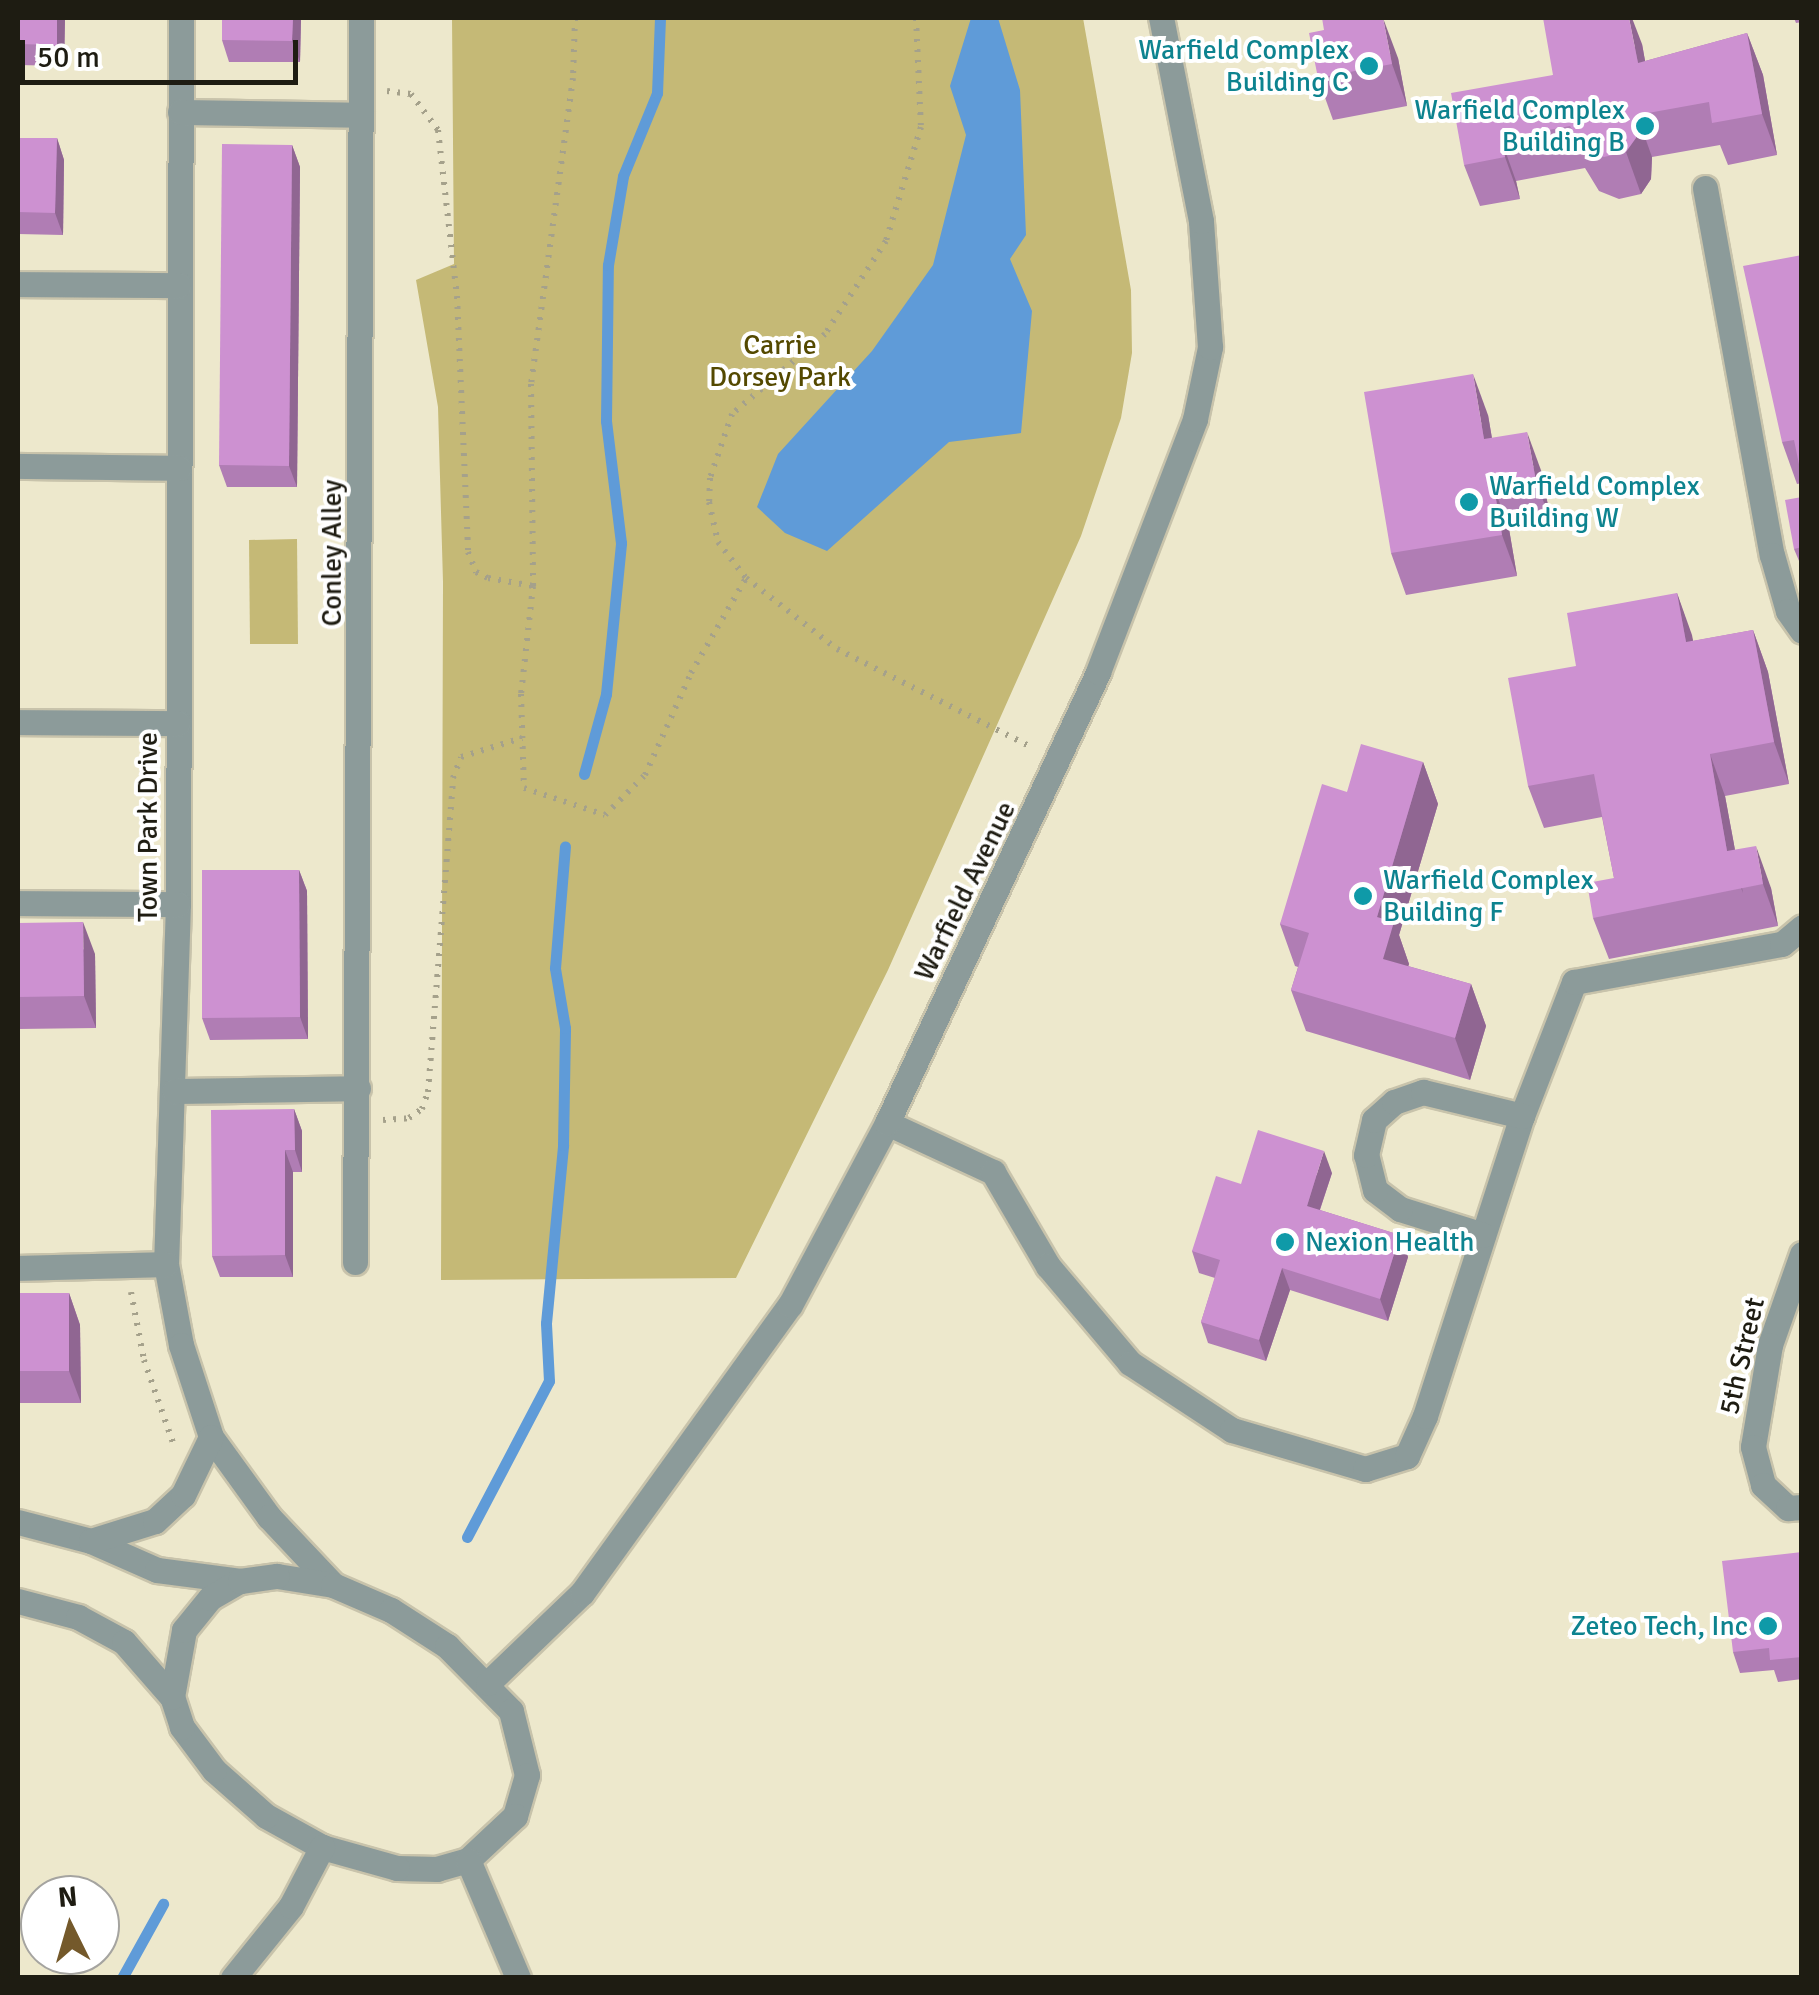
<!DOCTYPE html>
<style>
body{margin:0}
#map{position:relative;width:1819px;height:1995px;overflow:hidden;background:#ede8cc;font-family:Signika,sans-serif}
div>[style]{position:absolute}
.green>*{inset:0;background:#c5b976}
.water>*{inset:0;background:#5f9bd8}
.stream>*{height:11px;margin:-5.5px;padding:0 5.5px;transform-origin:5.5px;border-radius:5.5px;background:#5f9bd8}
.path>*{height:6px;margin-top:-3px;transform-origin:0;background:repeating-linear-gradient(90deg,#a5a18b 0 2.5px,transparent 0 10.5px)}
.roads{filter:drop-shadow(2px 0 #c8c3ab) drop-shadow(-2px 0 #c8c3ab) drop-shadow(0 2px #c8c3ab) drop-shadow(0 -2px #c8c3ab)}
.minor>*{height:25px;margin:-12.5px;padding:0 12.5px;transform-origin:12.5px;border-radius:12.5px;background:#8c9b9a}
.wall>*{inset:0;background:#b07db4}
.shaded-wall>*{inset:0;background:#906692}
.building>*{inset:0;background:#cd91d1}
.dots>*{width:28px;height:28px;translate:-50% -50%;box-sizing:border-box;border:5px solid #fff;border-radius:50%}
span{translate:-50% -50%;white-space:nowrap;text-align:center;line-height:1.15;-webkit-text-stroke:8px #fff;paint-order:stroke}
.culture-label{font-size:28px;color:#0d838f}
.right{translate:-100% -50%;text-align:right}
.left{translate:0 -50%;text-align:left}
.park-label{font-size:28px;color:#544900}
.street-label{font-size:28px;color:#1e1c12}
.frame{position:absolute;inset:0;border:20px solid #1e1c12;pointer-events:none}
.north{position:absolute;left:20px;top:1875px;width:100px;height:100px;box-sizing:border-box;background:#fff;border:2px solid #a5a4a0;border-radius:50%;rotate:355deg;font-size:28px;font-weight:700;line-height:40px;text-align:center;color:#1e1c12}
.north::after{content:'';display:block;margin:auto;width:35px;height:45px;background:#74592b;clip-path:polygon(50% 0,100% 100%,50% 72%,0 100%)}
.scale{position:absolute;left:20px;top:40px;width:278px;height:45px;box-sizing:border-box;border:5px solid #1e1c12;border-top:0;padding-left:12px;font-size:30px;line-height:35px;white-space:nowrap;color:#1e1c12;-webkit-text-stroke:8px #fff;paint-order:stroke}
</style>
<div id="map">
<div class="green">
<i style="clip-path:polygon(452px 18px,1083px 18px,1131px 290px,1132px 353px,1121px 418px,1081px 536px,888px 970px,736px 1278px,441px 1280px,443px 582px,438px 407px,416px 280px,454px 264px)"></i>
<i style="clip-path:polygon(297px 539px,298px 644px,250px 644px,249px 540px)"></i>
</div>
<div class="water">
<i style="clip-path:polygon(971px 18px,998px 18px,1020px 90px,1026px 235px,1010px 259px,1032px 311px,1021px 433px,949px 442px,827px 551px,785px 533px,757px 507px,778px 454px,872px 351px,933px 265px,966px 135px,950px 86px)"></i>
</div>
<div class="stream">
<i style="left:584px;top:774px;width:83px;rotate:-74.6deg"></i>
<i style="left:606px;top:694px;width:152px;rotate:-84.3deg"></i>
<i style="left:621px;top:543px;width:123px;rotate:-97deg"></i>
<i style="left:606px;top:421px;width:156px;rotate:-89.3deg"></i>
<i style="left:608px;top:265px;width:90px;rotate:-80.4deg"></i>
<i style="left:623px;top:176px;width:90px;rotate:-67.7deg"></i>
<i style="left:657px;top:93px;width:75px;rotate:-87.7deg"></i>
<i style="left:467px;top:1537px;width:176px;rotate:-62.3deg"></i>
<i style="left:549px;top:1381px;width:58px;rotate:-93deg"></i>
<i style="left:546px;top:1323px;width:179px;rotate:-84.5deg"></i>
<i style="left:563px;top:1145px;width:117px;rotate:-89deg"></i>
<i style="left:565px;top:1028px;width:61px;rotate:-99.5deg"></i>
<i style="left:555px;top:968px;width:122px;rotate:-85.3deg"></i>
<i style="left:122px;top:1978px;width:85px;rotate:-61deg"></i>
</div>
<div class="path">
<i style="left:575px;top:18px;width:60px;rotate:91.9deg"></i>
<i style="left:573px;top:78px;width:309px;rotate:97.8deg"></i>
<i style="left:531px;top:384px;width:202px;rotate:89.4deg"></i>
<i style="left:533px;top:586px;width:109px;rotate:96.3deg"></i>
<i style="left:521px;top:694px;width:94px;rotate:88.2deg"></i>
<i style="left:524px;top:788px;width:85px;rotate:18.4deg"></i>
<i style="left:605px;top:815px;width:57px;rotate:-45deg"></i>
<i style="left:645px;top:775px;width:112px;rotate:-65.7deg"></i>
<i style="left:691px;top:673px;width:110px;rotate:-59.9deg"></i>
<i style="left:916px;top:18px;width:109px;rotate:87.4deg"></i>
<i style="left:921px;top:127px;width:119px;rotate:107.1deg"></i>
<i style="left:886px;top:241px;width:111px;rotate:123.3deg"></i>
<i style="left:825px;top:334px;width:123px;rotate:139.3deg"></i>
<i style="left:732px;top:414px;width:68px;rotate:109deg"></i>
<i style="left:710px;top:478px;width:24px;rotate:92deg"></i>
<i style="left:709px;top:502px;width:41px;rotate:77.3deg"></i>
<i style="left:718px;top:542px;width:46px;rotate:52.1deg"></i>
<i style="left:746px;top:578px;width:115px;rotate:38deg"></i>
<i style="left:837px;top:649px;width:220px;rotate:26.8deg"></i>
<i style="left:387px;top:91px;width:24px;rotate:7deg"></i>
<i style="left:411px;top:94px;width:45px;rotate:53.1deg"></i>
<i style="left:438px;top:130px;width:167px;rotate:83.5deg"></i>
<i style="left:457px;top:296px;width:256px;rotate:87.5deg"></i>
<i style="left:468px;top:552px;width:22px;rotate:68deg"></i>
<i style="left:476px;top:572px;width:13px;rotate:27deg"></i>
<i style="left:488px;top:578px;width:46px;rotate:10.1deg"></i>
<i style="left:383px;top:1120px;width:26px;rotate:-4deg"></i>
<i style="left:409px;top:1118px;width:16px;rotate:-35deg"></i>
<i style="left:422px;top:1109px;width:18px;rotate:-71deg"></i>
<i style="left:428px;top:1092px;width:315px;rotate:-85.4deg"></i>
<i style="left:453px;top:778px;width:22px;rotate:-69deg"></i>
<i style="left:461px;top:757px;width:64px;rotate:-17.3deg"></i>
<i style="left:131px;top:1292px;width:69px;rotate:79.2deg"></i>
<i style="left:144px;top:1360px;width:88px;rotate:70.7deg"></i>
</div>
<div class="roads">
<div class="minor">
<i style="left:181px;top:18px;width:886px;rotate:90.19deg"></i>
<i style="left:178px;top:904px;width:360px;rotate:91.9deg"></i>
<i style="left:166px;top:1264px;width:82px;rotate:79.5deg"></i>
<i style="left:181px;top:1345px;width:97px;rotate:71.9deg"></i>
<i style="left:211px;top:1437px;width:99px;rotate:54.1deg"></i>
<i style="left:269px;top:1517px;width:93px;rotate:46.7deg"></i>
<i style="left:180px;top:112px;width:181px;rotate:0.9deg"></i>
<i style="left:1705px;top:188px;width:373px;rotate:79.7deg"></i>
<i style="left:1772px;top:555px;width:58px;rotate:74.1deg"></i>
<i style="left:1788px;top:611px;width:24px;rotate:55deg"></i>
<i style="left:18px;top:284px;width:161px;rotate:0.4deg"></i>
<i style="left:18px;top:466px;width:161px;rotate:0.7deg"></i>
<i style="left:18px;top:722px;width:160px;rotate:0.4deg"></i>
<i style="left:18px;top:903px;width:160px;rotate:0.4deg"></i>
<i style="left:174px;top:1091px;width:184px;rotate:-0.9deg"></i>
<i style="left:887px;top:1123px;width:117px;rotate:24.8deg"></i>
<i style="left:993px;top:1172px;width:109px;rotate:59.7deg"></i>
<i style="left:1048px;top:1266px;width:127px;rotate:49.8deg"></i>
<i style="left:1130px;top:1363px;width:122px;rotate:33.3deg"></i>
<i style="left:1232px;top:1430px;width:139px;rotate:16.3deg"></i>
<i style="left:1365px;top:1469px;width:44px;rotate:-17.2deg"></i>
<i style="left:1407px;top:1456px;width:44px;rotate:-65.8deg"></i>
<i style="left:1425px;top:1416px;width:315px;rotate:-72.1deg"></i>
<i style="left:1522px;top:1116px;width:144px;rotate:-68.8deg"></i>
<i style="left:1574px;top:982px;width:211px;rotate:-10.4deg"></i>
<i style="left:1782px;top:944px;width:26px;rotate:-40deg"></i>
<i style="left:1483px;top:1235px;width:87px;rotate:-162.6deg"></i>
<i style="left:1400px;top:1209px;width:31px;rotate:-143deg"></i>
<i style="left:1375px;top:1190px;width:36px;rotate:-104deg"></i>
<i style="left:1366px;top:1155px;width:36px;rotate:-77deg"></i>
<i style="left:1374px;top:1120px;width:27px;rotate:-42deg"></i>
<i style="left:1394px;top:1102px;width:31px;rotate:-19deg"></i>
<i style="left:1423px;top:1092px;width:102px;rotate:13.6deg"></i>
<i style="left:1802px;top:1254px;width:96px;rotate:109.4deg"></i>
<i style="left:1770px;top:1345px;width:103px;rotate:99.5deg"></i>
<i style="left:1753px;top:1447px;width:39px;rotate:75deg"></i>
<i style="left:1763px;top:1485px;width:34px;rotate:43deg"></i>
<i style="left:1788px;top:1508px;width:14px;rotate:-4deg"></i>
<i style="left:355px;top:1262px;width:1244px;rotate:-89.72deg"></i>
<i style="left:18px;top:1268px;width:148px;rotate:-1.5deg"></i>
<i style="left:18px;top:1522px;width:75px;rotate:14.6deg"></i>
<i style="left:91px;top:1541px;width:72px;rotate:23.7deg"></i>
<i style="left:157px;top:1570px;width:84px;rotate:7.5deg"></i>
<i style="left:91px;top:1541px;width:67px;rotate:-17.4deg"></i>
<i style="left:155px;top:1521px;width:38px;rotate:-43deg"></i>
<i style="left:183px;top:1495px;width:64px;rotate:-64.2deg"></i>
<i style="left:277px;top:1576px;width:57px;rotate:9.1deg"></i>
<i style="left:333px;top:1585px;width:63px;rotate:23.3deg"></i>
<i style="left:391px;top:1610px;width:67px;rotate:32.7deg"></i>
<i style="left:447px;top:1646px;width:91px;rotate:45.4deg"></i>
<i style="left:511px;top:1711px;width:66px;rotate:76deg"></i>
<i style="left:527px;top:1775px;width:43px;rotate:106.3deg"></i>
<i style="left:515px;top:1816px;width:64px;rotate:136.9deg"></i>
<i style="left:468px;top:1860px;width:32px;rotate:164deg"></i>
<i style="left:437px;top:1869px;width:40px;rotate:-178.6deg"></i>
<i style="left:397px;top:1868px;width:78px;rotate:-164.4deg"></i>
<i style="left:322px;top:1847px;width:64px;rotate:-151deg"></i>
<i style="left:266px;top:1816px;width:69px;rotate:-138.5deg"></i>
<i style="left:214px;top:1770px;width:54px;rotate:-126.7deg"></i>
<i style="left:182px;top:1727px;width:32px;rotate:-108deg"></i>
<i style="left:172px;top:1697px;width:68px;rotate:-79.8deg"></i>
<i style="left:184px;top:1630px;width:41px;rotate:-50.9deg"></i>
<i style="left:210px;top:1598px;width:34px;rotate:-30deg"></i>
<i style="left:240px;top:1581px;width:37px;rotate:-8deg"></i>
<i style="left:18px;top:1601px;width:62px;rotate:14.9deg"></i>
<i style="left:78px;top:1617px;width:52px;rotate:28.5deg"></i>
<i style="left:124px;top:1642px;width:73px;rotate:48.9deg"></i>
<i style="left:488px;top:1683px;width:130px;rotate:-43.8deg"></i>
<i style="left:582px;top:1593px;width:355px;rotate:-54.2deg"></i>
<i style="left:790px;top:1305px;width:206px;rotate:-61.9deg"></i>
<i style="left:887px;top:1123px;width:498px;rotate:-64.9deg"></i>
<i style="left:1098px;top:672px;width:271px;rotate:-69deg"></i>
<i style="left:1195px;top:419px;width:74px;rotate:-78.2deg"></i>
<i style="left:1210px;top:347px;width:126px;rotate:-94.1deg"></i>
<i style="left:1201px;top:221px;width:207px;rotate:-101.1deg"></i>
<i style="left:468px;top:1860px;width:128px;rotate:67deg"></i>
<i style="left:233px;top:1978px;width:92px;rotate:-51.1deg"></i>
<i style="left:291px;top:1906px;width:67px;rotate:-62.3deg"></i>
</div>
</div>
<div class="wall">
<i style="clip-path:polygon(18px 18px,65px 18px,64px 66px,18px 65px)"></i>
<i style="clip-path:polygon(222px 18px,301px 18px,300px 62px,229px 62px,222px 40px)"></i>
<i style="clip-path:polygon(1794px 18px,1802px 18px,1802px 22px,1796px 23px)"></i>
<i style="clip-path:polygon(1324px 30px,1398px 58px,1407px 106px,1333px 120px,1318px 78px)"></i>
<i style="clip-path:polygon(1747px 33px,1763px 75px,1777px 155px,1728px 165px,1720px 145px,1652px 157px,1651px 179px,1641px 194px,1619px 199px,1599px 191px,1585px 168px,1516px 181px,1520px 199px,1480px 206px,1464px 165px,1553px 75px,1642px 44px,1645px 61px)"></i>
<i style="clip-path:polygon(18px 138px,57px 138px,64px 160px,63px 235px,18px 234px)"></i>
<i style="clip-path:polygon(292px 145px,300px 167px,297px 487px,227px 487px,219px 465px)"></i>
<i style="clip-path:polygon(1802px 255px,1802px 483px,1797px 484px,1782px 442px)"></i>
<i style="clip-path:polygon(1488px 415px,1492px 438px,1542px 473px,1551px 522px,1509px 529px,1517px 576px,1406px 595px,1391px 553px)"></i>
<i style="clip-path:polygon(1802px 497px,1802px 568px,1794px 549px)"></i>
<i style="clip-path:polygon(1677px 593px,1693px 641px,1753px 630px,1768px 672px,1789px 784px,1725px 796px,1735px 850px,1771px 888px,1778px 926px,1609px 959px,1593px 918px,1614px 878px,1602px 817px,1544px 828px,1528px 786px,1576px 666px)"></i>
<i style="clip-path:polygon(1423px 762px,1438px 804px,1399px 935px,1409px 964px,1408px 966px,1471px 984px,1486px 1026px,1470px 1080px,1306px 1031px,1291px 990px,1298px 967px,1295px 966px,1280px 924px,1347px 792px)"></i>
<i style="clip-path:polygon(299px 870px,307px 891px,308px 1039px,210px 1040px,202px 1018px)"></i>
<i style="clip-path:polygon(18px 923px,95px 954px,96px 1028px,18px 1029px)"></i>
<i style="clip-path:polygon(294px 1109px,302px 1131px,302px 1172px,293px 1172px,293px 1277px,220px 1277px,212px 1256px)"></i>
<i style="clip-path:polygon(1332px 1173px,1320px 1210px,1400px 1235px,1408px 1257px,1388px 1321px,1290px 1290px,1266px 1361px,1208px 1343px,1201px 1322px,1215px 1278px,1199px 1273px,1192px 1251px,1241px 1184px)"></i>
<i style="clip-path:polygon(18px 1293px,69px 1293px,80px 1325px,81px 1403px,18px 1403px)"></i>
<i style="clip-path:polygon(1802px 1552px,1802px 1679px,1778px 1682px,1774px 1670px,1740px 1673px,1733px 1652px)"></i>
</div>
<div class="shaded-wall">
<i style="clip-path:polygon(57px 18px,65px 18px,64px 66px,57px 45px)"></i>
<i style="clip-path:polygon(293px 18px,301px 18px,300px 62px,292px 41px)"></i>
<i style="clip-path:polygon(1383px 18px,1398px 58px,1407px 106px,1392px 64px)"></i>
<i style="clip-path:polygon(1629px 18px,1632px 18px,1642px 44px,1653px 104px,1638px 63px)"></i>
<i style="clip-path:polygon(1747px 33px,1763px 75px,1777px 155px,1762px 114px)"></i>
<i style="clip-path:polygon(1637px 115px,1652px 157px,1651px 179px,1641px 194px,1626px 152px)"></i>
<i style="clip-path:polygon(57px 138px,64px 160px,63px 235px,55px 213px)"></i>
<i style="clip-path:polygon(1501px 139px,1516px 181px,1520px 199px,1505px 157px)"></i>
<i style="clip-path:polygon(292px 145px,300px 167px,297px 487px,289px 466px)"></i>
<i style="clip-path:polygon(1473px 374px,1488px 415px,1499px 481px,1484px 439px)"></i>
<i style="clip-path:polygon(1527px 432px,1542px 473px,1551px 522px,1536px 481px)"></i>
<i style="clip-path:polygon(1494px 487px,1509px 529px,1517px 576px,1502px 535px)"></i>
<i style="clip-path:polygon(1677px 593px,1692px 635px,1701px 684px,1686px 642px)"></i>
<i style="clip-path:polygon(1753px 630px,1768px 672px,1789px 784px,1774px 742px)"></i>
<i style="clip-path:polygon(1710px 754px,1725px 796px,1743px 893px,1727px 851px)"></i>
<i style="clip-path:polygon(1423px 762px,1438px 804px,1399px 935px,1409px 964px,1398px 1000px,1383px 959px,1377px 917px)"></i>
<i style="clip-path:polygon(1756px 846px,1771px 888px,1778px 926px,1763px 884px)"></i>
<i style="clip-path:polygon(299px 870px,307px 891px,308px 1039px,300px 1017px)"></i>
<i style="clip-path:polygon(83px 922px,95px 954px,96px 1028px,84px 996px)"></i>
<i style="clip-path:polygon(1471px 984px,1486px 1026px,1470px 1080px,1455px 1038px)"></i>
<i style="clip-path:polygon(294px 1109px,302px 1131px,302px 1172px,295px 1150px)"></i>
<i style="clip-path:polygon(285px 1150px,293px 1172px,293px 1277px,285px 1255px)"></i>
<i style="clip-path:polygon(1324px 1151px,1332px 1173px,1314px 1227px,1307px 1206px)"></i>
<i style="clip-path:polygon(1400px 1235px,1408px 1257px,1388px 1321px,1380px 1299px)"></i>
<i style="clip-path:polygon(1282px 1268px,1290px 1290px,1266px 1361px,1259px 1340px)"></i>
<i style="clip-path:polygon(69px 1293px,80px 1325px,81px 1403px,69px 1371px)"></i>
</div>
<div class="building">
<i style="clip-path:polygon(18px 18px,57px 18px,57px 45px,18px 44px)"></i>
<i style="clip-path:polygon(222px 18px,293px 18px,292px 41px,222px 40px)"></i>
<i style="clip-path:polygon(1322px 18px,1383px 18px,1392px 64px,1318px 78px,1309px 33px,1324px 30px)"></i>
<i style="clip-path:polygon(1543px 18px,1629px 18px,1638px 63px,1747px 33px,1762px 114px,1712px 123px,1709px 102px,1637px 115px,1636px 138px,1626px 152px,1604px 157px,1584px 150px,1570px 126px,1501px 139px,1505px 157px,1464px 165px,1451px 93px,1553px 75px)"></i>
<i style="clip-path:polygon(18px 138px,57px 138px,55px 213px,18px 212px)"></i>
<i style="clip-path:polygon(222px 144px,292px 145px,289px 466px,219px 465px)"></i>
<i style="clip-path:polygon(1802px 255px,1802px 479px,1794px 440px,1782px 442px,1743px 266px)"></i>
<i style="clip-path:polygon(1473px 374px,1484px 439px,1527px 432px,1536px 481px,1494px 487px,1502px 535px,1391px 553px,1364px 392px)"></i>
<i style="clip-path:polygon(1802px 497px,1802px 547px,1794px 549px,1785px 500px)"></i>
<i style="clip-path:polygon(1677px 593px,1686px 642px,1753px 630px,1774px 742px,1710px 754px,1727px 851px,1756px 846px,1763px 884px,1593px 918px,1587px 883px,1614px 878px,1594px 774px,1528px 786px,1508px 678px,1576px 666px,1567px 613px)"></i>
<i style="clip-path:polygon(1361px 744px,1423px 762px,1377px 917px,1394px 922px,1383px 959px,1471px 984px,1455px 1038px,1291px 990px,1309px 933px,1280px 924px,1322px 784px,1347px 792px)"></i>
<i style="clip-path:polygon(202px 870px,299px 870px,300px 1017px,202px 1018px)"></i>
<i style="clip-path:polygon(83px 922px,84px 996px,18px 997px,18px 923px)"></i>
<i style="clip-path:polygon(294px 1109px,295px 1150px,285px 1150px,285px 1255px,212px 1256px,211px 1110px)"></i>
<i style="clip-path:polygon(1258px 1130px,1324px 1151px,1307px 1206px,1400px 1235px,1380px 1299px,1282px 1268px,1259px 1340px,1201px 1322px,1220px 1260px,1192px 1251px,1216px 1176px,1241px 1184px)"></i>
<i style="clip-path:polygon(18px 1293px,69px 1293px,69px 1371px,18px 1371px)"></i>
<i style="clip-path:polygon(1802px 1552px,1802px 1657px,1770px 1660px,1769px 1648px,1733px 1652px,1722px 1561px)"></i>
</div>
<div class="dots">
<i style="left:1369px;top:66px;background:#0f9aa8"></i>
<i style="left:1645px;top:126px;background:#0f9aa8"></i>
<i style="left:1469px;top:502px;background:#0f9aa8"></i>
<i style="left:1363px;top:896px;background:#0f9aa8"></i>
<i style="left:1285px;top:1242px;background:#0f9aa8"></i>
<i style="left:1768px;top:1626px;background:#0f9aa8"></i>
</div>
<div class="culture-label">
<span class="right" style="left:1349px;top:66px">Warfield Complex<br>Building C</span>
<span class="right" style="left:1625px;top:126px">Warfield Complex<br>Building B</span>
<span class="left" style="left:1489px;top:502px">Warfield Complex<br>Building W</span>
<span class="left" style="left:1383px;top:896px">Warfield Complex<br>Building F</span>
<span class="left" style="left:1305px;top:1242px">Nexion Health</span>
<span class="right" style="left:1748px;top:1626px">Zeteo Tech, Inc</span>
</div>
<div class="park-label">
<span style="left:780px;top:361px">Carrie<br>Dorsey Park</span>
</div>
<div class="street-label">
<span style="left:332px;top:553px;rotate:-90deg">Conley Alley</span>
<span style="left:148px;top:827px;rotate:-90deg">Town Park Drive</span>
<span style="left:965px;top:891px;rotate:-64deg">Warfield Avenue</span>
<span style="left:1742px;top:1356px;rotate:-77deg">5th Street</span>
</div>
<div class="frame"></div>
<div class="north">N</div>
<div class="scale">50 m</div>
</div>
